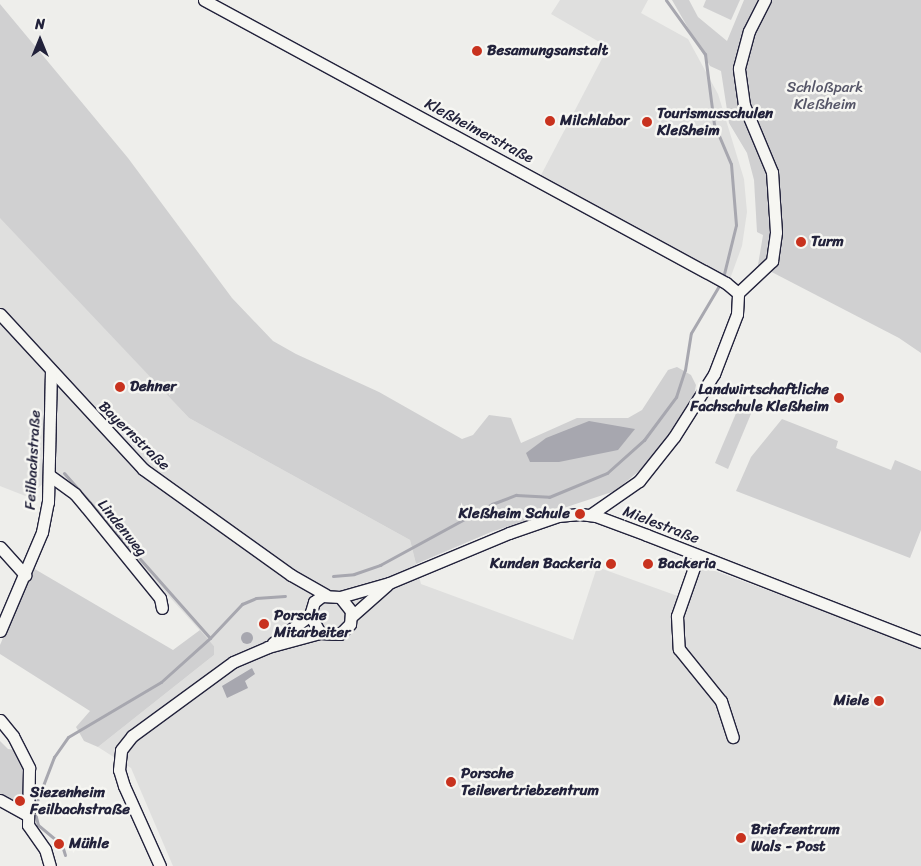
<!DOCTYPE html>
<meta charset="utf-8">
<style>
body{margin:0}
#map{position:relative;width:921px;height:866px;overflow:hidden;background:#eeeeeb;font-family:Sriracha,sans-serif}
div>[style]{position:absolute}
.built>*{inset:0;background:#dfdfde}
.green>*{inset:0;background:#d0d0d1}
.water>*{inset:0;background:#a7a7af}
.round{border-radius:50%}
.stream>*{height:3px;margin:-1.5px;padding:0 1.5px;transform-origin:1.5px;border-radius:1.5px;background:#a7a7af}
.roads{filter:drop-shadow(1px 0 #22223b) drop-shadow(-1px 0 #22223b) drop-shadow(0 1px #22223b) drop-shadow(0 -1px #22223b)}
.minor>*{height:11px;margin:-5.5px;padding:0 5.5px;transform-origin:5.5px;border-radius:5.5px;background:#f6f6f2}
.dots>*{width:14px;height:14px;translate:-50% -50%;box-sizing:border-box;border:2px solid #f6f6f2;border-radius:50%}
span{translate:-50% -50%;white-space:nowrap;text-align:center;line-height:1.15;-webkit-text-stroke:5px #f6f6f2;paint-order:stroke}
.poi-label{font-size:15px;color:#22223b;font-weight:700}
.left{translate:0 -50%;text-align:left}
.right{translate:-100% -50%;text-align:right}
.park-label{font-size:15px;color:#565668}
.street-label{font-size:15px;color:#22223b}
.north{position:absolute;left:15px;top:15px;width:50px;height:50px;-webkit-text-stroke:4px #f6f6f2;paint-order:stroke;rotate:0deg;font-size:14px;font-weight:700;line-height:20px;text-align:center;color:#22223b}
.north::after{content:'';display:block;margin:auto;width:18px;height:22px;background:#22223b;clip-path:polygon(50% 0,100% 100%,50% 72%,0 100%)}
</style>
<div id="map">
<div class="built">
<i style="clip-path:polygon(560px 0,648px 0,641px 13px,688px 39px,718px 94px,744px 179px,747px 212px,742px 246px,730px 279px,540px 177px,608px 47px,551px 14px)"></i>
<i style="clip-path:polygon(0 216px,189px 418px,410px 540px,421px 584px,573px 640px,597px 567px,686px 599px,699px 565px,921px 647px,921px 866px,173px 866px,131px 768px,98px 747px,214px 655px,214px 646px,56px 472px,28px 497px,0 486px)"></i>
</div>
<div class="green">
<i style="clip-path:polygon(672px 0,689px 0,698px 17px,727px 41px,744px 0,921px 0,921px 353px,899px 338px,758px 265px,763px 235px,757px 232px,754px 180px,747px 153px,729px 123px,721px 71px,710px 66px)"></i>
<i style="clip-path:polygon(706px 0,740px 0,731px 20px,703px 7px)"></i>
<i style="clip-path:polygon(0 4px,128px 158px,232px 298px,273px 341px,296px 354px,379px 392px,462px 439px,473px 435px,489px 415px,511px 418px,521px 443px,577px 418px,628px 418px,642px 410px,668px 370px,677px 367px,691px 375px,696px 385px,694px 395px,651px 461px,615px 491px,491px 532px,416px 564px,410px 540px,189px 418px,0 218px)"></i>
<i style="clip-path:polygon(740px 404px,753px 409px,728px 469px,715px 463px)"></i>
<i style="clip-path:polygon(782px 419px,838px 441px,836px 448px,891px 470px,895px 460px,921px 471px,921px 530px,910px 558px,736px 491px,751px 457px)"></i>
<i style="clip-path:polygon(33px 568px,173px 650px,200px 630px,214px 646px,214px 655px,98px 747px,84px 741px,76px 727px,90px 711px,0 654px,0 645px)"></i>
<i style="clip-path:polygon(0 741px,8px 749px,16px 750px,23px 767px,23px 794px,16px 803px,0 794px)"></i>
</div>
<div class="water">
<i style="clip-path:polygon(589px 421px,635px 429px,618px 450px,559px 462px,530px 462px,526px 453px,546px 438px)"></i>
<i class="round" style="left:241px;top:632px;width:12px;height:12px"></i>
<i style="clip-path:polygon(252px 668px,255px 674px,245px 681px,248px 688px,227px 698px,222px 686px)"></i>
</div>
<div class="stream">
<i style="left:666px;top:0;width:67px;rotate:54.2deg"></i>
<i style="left:705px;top:54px;width:71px;rotate:82.7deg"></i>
<i style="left:714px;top:124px;width:43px;rotate:67deg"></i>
<i style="left:731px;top:164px;width:61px;rotate:85.3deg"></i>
<i style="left:736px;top:225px;width:55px;rotate:103.8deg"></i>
<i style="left:64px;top:473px;width:220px;rotate:48.5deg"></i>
<i style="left:333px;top:576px;width:21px;rotate:-5deg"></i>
<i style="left:354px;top:574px;width:28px;rotate:-19deg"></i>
<i style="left:380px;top:565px;width:128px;rotate:-28.6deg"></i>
<i style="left:492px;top:504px;width:26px;rotate:-21deg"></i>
<i style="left:516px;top:495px;width:33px;rotate:3deg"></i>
<i style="left:549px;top:497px;width:63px;rotate:-22.5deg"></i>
<i style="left:607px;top:473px;width:50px;rotate:-41.7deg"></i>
<i style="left:644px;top:440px;width:54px;rotate:-53.3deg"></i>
<i style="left:676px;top:397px;width:28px;rotate:-72deg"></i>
<i style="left:685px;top:370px;width:37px;rotate:-81deg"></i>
<i style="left:691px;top:333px;width:57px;rotate:-59.4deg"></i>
<i style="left:65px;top:855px;width:10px;rotate:-107deg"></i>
<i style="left:62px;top:845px;width:31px;rotate:-140deg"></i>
<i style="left:38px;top:825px;width:16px;rotate:-104deg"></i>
<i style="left:34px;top:809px;width:56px;rotate:-69deg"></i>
<i style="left:54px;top:757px;width:24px;rotate:-55deg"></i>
<i style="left:68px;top:737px;width:108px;rotate:-30.6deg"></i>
<i style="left:161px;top:682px;width:66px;rotate:-41.9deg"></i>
<i style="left:210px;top:638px;width:47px;rotate:-46.7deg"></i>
<i style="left:242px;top:604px;width:15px;rotate:-23deg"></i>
<i style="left:256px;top:598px;width:29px;rotate:-4deg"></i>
</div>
<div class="roads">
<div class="minor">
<i style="left:204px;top:0;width:594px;rotate:28.46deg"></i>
<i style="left:726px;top:283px;width:16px;rotate:40deg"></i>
<i style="left:0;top:314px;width:211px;rotate:47.3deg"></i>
<i style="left:143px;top:469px;width:182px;rotate:35.6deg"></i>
<i style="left:291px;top:575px;width:40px;rotate:29.7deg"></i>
<i style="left:49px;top:475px;width:32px;rotate:36deg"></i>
<i style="left:75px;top:494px;width:17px;rotate:50deg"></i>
<i style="left:86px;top:507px;width:117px;rotate:50.9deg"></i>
<i style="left:160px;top:598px;width:10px;rotate:79deg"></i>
<i style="left:590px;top:515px;width:60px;rotate:-34.8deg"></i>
<i style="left:639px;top:481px;width:56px;rotate:-51.5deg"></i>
<i style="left:674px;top:437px;width:75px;rotate:-57.6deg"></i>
<i style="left:714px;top:374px;width:64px;rotate:-69deg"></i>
<i style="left:737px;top:314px;width:21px;rotate:-87deg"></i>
<i style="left:738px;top:293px;width:47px;rotate:-43.3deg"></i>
<i style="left:772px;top:261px;width:29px;rotate:-82deg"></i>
<i style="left:776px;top:232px;width:60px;rotate:-93.8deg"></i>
<i style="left:772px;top:172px;width:73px;rotate:-112.7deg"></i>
<i style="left:744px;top:105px;width:37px;rotate:-98deg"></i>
<i style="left:739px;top:68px;width:38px;rotate:-75deg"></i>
<i style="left:749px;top:31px;width:35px;rotate:-63deg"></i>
<i style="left:0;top:547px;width:38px;rotate:48deg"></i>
<i style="left:698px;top:556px;width:64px;rotate:109.3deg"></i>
<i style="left:677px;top:616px;width:33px;rotate:87deg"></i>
<i style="left:679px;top:649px;width:67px;rotate:51.1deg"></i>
<i style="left:721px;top:701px;width:38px;rotate:72deg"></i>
<i style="left:340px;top:597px;width:18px;rotate:52deg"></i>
<i style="left:351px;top:611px;width:13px;rotate:94deg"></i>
<i style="left:350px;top:624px;width:14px;rotate:135deg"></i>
<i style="left:340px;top:634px;width:20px;rotate:-177deg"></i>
<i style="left:320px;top:633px;width:21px;rotate:-119deg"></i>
<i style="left:310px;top:615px;width:14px;rotate:-73deg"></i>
<i style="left:314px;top:602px;width:10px;rotate:-37deg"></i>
<i style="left:322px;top:596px;width:18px;rotate:3deg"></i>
<i style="left:340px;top:597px;width:51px;rotate:-15.9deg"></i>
<i style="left:389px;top:583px;width:130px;rotate:-22.6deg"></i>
<i style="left:509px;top:533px;width:52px;rotate:-19.1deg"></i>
<i style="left:558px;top:516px;width:22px;rotate:-5deg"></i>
<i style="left:580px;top:514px;width:16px;rotate:7deg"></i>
<i style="left:596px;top:516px;width:54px;rotate:20.4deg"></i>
<i style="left:647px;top:535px;width:294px;rotate:21.3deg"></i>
<i style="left:351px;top:617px;width:48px;rotate:-41.6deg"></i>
<i style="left:0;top:631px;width:108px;rotate:-67deg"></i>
<i style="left:42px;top:532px;width:31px;rotate:-79deg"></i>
<i style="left:48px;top:502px;width:131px;rotate:-88.7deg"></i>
<i style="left:273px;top:643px;width:46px;rotate:-37.1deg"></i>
<i style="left:0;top:720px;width:21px;rotate:51deg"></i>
<i style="left:13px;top:736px;width:36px;rotate:63deg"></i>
<i style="left:29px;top:768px;width:57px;rotate:91deg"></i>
<i style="left:28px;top:825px;width:29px;rotate:55deg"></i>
<i style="left:45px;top:849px;width:18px;rotate:74deg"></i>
<i style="left:0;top:800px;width:31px;rotate:29deg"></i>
<i style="left:160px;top:866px;width:88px;rotate:-114.2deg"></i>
<i style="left:124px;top:786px;width:17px;rotate:-107deg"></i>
<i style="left:119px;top:770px;width:20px;rotate:-84deg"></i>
<i style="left:121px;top:750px;width:18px;rotate:-52deg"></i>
<i style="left:132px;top:736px;width:125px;rotate:-36.2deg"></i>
<i style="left:233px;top:662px;width:38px;rotate:-23deg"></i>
<i style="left:268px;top:647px;width:54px;rotate:-15.1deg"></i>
</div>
</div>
<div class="dots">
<i style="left:477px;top:51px;background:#c8321e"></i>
<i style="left:550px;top:121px;background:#c8321e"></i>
<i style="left:647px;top:122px;background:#c8321e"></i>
<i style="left:801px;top:242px;background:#c8321e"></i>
<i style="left:120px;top:387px;background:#c8321e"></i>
<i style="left:839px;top:398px;background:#c8321e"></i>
<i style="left:580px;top:514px;background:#c8321e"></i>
<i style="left:611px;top:564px;background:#c8321e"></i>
<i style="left:648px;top:564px;background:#c8321e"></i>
<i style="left:264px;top:624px;background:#c8321e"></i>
<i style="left:879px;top:701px;background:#c8321e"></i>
<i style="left:451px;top:782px;background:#c8321e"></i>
<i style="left:20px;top:801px;background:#c8321e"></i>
<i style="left:741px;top:838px;background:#c8321e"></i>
<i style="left:59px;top:844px;background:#c8321e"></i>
</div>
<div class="poi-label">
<span class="left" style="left:487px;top:51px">Besamungsanstalt</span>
<span class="left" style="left:657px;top:122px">Tourismusschulen<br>Kleßheim</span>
<span class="left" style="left:560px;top:121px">Milchlabor</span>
<span class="left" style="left:811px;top:242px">Turm</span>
<span class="left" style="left:130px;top:387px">Dehner</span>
<span class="right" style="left:829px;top:398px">Landwirtschaftliche<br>Fachschule Kleßheim</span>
<span class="right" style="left:570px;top:514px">Kleßheim Schule</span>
<span class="right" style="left:601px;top:564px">Kunden Backeria</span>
<span class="left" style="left:658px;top:564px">Backeria</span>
<span class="left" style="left:274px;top:624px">Porsche<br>Mitarbeiter</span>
<span class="right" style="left:869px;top:701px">Miele</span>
<span class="left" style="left:461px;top:782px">Porsche<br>Teilevertriebzentrum</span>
<span class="left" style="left:30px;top:801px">Siezenheim<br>Feilbachstraße</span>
<span class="left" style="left:751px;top:838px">Briefzentrum<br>Wals - Post</span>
<span class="left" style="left:69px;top:844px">Mühle</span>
</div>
<div class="park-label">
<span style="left:825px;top:96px">Schloßpark<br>Kleßheim</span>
</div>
<div class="street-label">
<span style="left:479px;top:131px;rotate:28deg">Kleßheimerstraße</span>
<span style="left:134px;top:436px;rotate:44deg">Bayernstraße</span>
<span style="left:33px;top:460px;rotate:-87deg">Feilbachstraße</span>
<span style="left:661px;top:525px;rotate:21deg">Mielestraße</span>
<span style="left:122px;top:528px;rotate:51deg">Lindenweg</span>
</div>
<div class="north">N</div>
</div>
